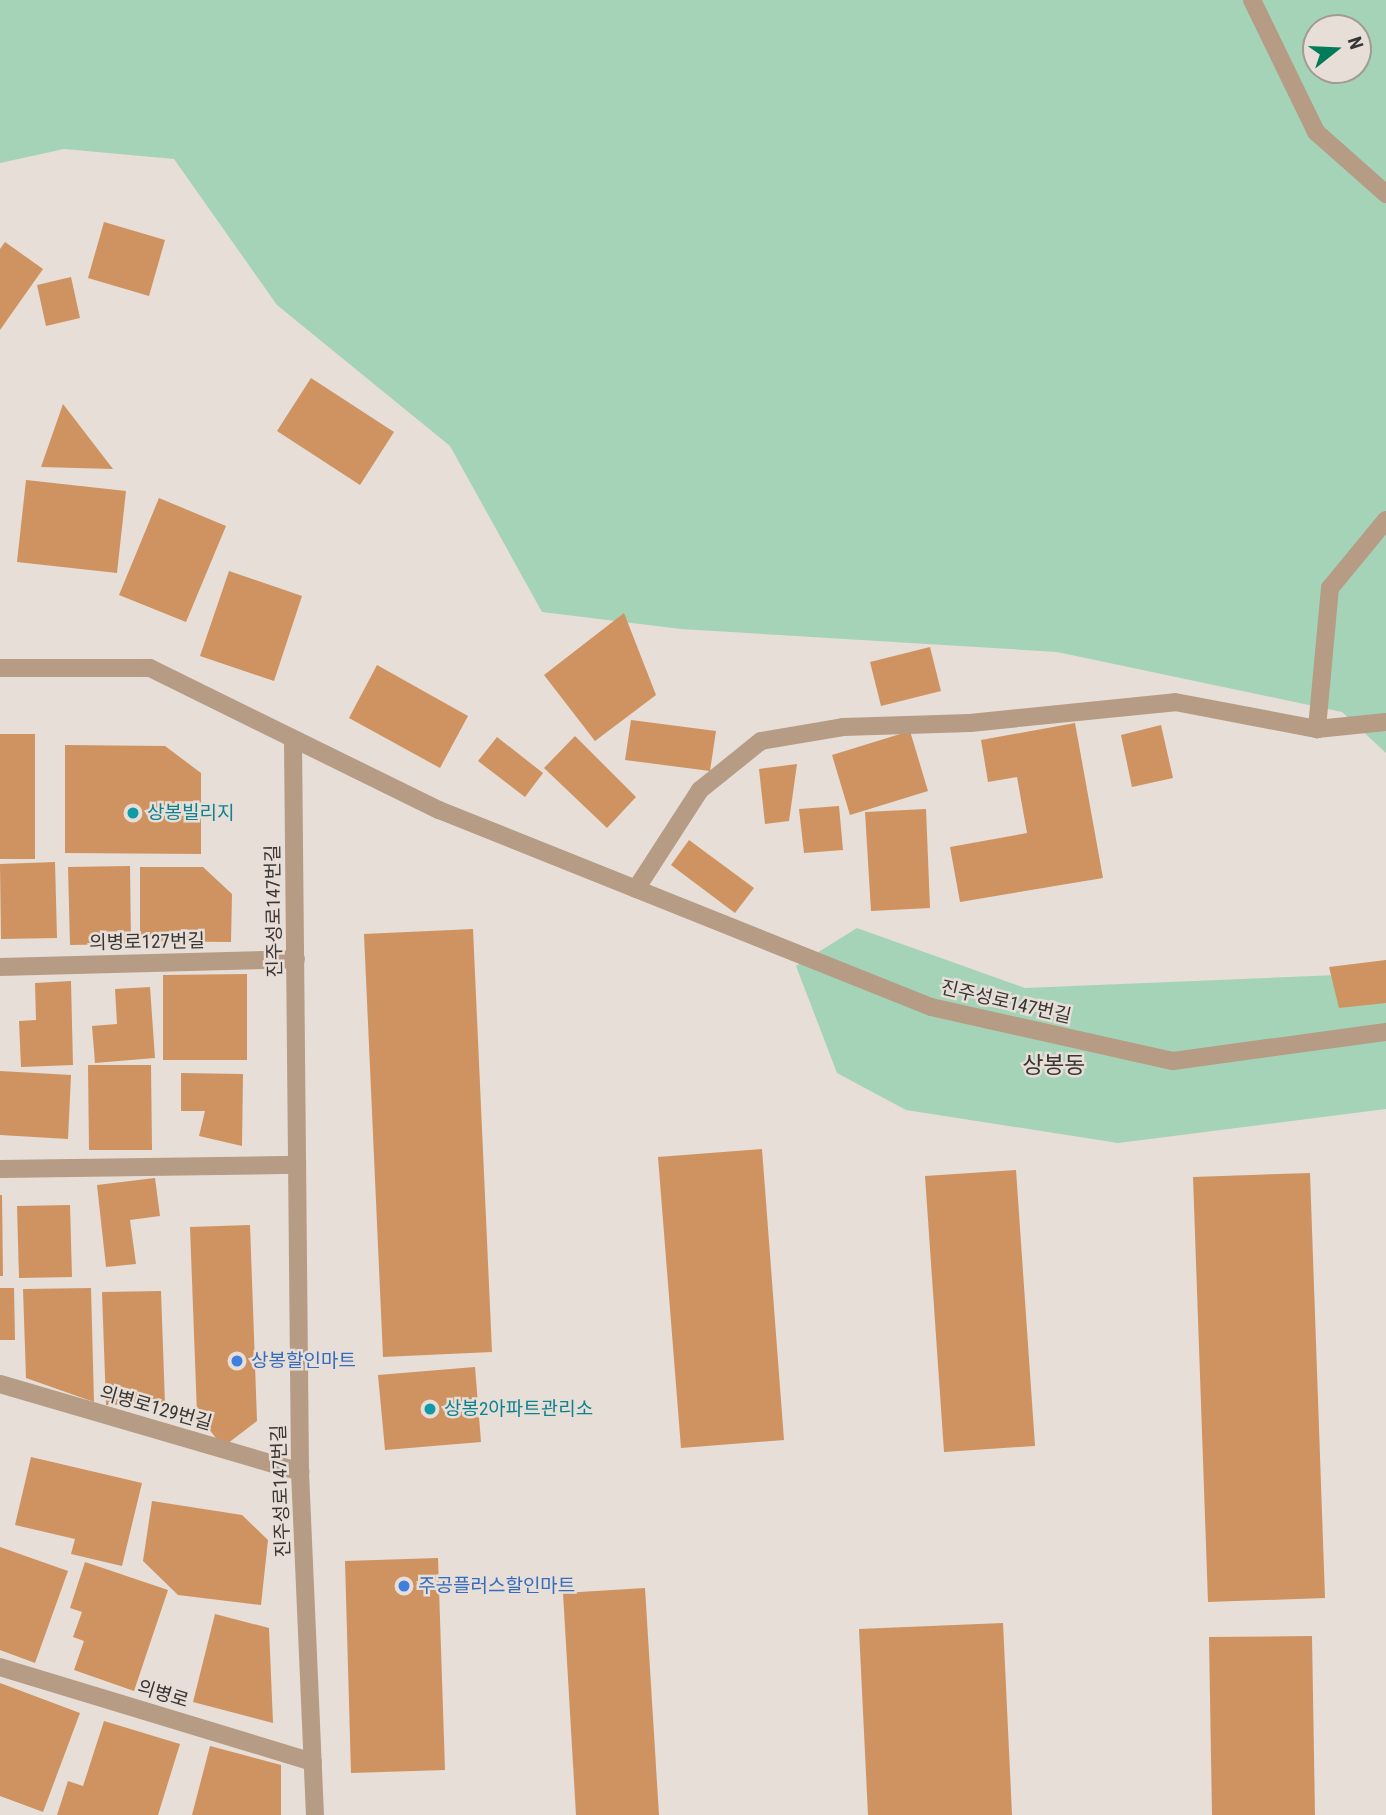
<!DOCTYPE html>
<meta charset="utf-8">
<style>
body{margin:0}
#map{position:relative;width:1386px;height:1815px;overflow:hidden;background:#e7ded7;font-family:"Roboto Condensed","Noto Sans KR",sans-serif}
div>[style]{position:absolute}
.green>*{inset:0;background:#a5d3b8}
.building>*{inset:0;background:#ce9360}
.minor>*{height:18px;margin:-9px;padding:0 9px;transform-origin:9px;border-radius:9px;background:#b69b85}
.dots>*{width:19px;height:19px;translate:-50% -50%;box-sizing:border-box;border:4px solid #e7ded7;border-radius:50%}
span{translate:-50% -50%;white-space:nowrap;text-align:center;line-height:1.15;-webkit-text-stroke:5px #e7ded7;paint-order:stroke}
.culture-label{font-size:19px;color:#0d838f}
.left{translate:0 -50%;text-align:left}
.street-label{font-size:19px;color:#383532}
.shop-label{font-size:19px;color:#366cbe}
.quarter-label{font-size:23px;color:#383532}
.north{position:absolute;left:1302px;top:14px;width:70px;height:70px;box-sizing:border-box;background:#e7ded7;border:2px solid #a19a95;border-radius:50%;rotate:72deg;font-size:19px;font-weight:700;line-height:28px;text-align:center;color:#383532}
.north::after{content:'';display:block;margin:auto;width:24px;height:32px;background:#007c5a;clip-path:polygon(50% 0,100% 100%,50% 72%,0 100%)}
</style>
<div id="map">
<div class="green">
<i style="clip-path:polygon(evenodd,0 0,1386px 0,1386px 753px,1342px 712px,1057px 652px,681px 629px,542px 612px,450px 446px,277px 305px,174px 159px,64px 149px,0 163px,0 0,1316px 28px,1358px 28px,1358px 70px,1316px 70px,1316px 28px)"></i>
<i style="clip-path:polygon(857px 928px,1025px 988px,1386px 973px,1386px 1109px,1118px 1143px,906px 1110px,837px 1073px,796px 966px)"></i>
</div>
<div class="building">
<i style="clip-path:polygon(104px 222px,165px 240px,149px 296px,88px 278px)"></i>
<i style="clip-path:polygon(5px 242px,43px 269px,0 330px,0 249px)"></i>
<i style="clip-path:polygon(71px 277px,80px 318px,46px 326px,37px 285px)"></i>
<i style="clip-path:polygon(311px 378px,394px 432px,360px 485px,277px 431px)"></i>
<i style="clip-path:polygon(63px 404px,113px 469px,41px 467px)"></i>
<i style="clip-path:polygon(26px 480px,126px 491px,117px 573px,17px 562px)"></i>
<i style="clip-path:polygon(159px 498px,226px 526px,186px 622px,119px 595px)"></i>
<i style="clip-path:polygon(229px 571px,302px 596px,274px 681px,200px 656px)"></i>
<i style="clip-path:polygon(624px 613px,656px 695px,595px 741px,544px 675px)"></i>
<i style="clip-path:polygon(930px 647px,941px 691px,881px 706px,870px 662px)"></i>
<i style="clip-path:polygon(377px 665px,468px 716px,440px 768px,349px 718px)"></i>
<i style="clip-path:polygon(631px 720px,716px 731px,710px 771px,625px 760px)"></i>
<i style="clip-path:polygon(1075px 723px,1103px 878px,960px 902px,950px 847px,1027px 833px,1017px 777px,988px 782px,981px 740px)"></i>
<i style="clip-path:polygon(1161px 725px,1173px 778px,1132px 787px,1121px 735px)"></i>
<i style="clip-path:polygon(910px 731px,928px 791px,850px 815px,832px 755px)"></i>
<i style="clip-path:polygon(0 734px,35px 734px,35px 859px,0 859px)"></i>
<i style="clip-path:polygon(575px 736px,636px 797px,607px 828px,544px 768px)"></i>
<i style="clip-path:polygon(497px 737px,543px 773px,525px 797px,478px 761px)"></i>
<i style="clip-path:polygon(65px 745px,165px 746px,201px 773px,201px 854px,65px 853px)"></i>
<i style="clip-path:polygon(797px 764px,789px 821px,765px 824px,759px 769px)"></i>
<i style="clip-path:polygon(839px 806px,843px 850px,804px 853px,799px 809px)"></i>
<i style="clip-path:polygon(926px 809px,930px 908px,871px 911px,865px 812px)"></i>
<i style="clip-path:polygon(689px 840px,754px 888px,735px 913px,671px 865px)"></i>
<i style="clip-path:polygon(55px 862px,57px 938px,1px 939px,0 864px)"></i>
<i style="clip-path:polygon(130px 866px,131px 944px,70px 945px,68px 867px)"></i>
<i style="clip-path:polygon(140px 867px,203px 867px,232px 894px,231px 942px,140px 941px)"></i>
<i style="clip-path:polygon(473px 929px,492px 1352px,383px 1357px,364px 934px)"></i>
<i style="clip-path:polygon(1386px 960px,1386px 1003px,1339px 1008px,1329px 967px)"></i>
<i style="clip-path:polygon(247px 974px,247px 1060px,163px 1060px,163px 975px)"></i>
<i style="clip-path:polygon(71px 981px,73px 1065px,21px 1067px,19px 1021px,36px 1020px,35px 983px)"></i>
<i style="clip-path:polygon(150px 987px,155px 1058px,95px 1063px,92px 1026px,117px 1024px,115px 989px)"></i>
<i style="clip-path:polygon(88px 1065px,151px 1065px,152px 1150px,89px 1150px)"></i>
<i style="clip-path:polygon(0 1071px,71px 1075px,68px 1139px,0 1135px)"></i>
<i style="clip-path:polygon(181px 1073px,243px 1074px,242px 1146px,199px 1136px,205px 1111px,181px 1111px)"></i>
<i style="clip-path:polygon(762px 1149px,784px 1440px,681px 1448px,658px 1157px)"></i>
<i style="clip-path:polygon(1016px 1170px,1035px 1446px,944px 1452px,925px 1176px)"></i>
<i style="clip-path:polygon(1310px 1173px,1325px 1598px,1208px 1602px,1193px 1177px)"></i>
<i style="clip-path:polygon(155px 1178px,160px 1216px,130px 1220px,136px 1264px,106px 1267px,97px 1185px)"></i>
<i style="clip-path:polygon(0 1195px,2px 1195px,3px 1276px,0 1276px)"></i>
<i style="clip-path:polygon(70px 1205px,72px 1277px,19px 1278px,17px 1206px)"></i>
<i style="clip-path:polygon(250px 1225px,257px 1421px,223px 1447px,197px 1414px,190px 1227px)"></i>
<i style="clip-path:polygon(0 1288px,14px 1288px,15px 1340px,0 1340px)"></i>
<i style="clip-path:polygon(91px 1288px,94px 1402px,26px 1378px,23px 1289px)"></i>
<i style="clip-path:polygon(161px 1291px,165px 1404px,106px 1405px,102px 1292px)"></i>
<i style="clip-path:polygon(475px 1367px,481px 1442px,385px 1450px,378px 1375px)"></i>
<i style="clip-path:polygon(31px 1457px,142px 1483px,122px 1566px,71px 1554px,75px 1539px,15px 1525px)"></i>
<i style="clip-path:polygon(152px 1501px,242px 1515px,268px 1540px,261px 1605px,178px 1595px,143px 1561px)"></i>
<i style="clip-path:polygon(0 1547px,68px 1571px,35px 1663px,0 1650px)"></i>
<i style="clip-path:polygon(438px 1558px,445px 1770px,351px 1773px,345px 1561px)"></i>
<i style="clip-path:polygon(85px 1562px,168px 1590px,134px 1691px,74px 1670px,84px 1641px,73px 1637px,82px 1612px,70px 1608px)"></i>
<i style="clip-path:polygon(645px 1588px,659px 1815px,576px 1815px,563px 1593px)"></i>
<i style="clip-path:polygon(215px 1614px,269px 1628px,273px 1723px,193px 1702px)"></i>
<i style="clip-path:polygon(1003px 1623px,1012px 1815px,868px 1815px,859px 1629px)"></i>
<i style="clip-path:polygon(1312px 1636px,1315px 1815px,1212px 1815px,1209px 1637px)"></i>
<i style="clip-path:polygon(0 1683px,80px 1713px,43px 1812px,0 1796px)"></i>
<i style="clip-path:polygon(104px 1721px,180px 1744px,158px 1815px,57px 1815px,68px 1781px,83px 1786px)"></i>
<i style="clip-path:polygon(210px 1746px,281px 1765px,281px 1815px,192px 1815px)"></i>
</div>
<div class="minor">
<i style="left:1252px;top:0;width:147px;rotate:64.1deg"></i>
<i style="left:1316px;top:132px;width:94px;rotate:41.5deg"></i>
<i style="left:1386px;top:520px;width:88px;rotate:129.5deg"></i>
<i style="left:1330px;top:588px;width:142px;rotate:95.3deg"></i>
<i style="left:1317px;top:729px;width:69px;rotate:-5.8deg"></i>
<i style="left:0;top:668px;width:150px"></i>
<i style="left:150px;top:668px;width:322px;rotate:26.2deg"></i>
<i style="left:439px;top:810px;width:530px;rotate:21.82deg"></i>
<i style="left:931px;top:1007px;width:248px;rotate:12.6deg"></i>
<i style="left:1173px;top:1061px;width:215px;rotate:-7.8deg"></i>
<i style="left:293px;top:741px;width:731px;rotate:89.45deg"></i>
<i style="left:300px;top:1472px;width:343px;rotate:87.5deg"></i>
<i style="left:636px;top:889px;width:118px;rotate:-57.1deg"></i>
<i style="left:700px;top:790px;width:78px;rotate:-38.8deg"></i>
<i style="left:761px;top:741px;width:83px;rotate:-9.7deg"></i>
<i style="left:843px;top:727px;width:127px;rotate:-1.8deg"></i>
<i style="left:970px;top:723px;width:206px;rotate:-5.8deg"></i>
<i style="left:1175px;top:702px;width:145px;rotate:10.8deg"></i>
<i style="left:0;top:967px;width:296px;rotate:-1.5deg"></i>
<i style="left:0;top:1169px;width:297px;rotate:-0.8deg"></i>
<i style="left:0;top:1384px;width:313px;rotate:16.3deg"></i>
<i style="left:0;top:1667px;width:327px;rotate:16.9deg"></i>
</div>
<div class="dots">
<i style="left:133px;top:813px;background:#0f9aa8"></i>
<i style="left:237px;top:1361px;background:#3f7fe0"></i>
<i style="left:430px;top:1409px;background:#0f9aa8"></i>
<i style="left:404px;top:1586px;background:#3f7fe0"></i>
</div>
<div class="culture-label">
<span class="left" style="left:147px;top:813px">상봉빌리지</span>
<span class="left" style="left:444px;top:1409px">상봉2아파트관리소</span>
</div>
<div class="street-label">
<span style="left:274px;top:911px;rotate:-91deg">진주성로147번길</span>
<span style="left:147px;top:942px;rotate:-1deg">의병로127번길</span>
<span style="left:1006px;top:1002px;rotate:13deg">진주성로147번길</span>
<span style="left:156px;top:1408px;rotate:16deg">의병로129번길</span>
<span style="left:281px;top:1491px;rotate:-92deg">진주성로147번길</span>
<span style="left:163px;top:1694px;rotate:17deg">의병로</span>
</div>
<div class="shop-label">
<span class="left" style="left:251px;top:1361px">상봉할인마트</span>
<span class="left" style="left:418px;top:1586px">주공플러스할인마트</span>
</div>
<div class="quarter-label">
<span style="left:1054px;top:1066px">상봉동</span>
</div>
<div class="north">N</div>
</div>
